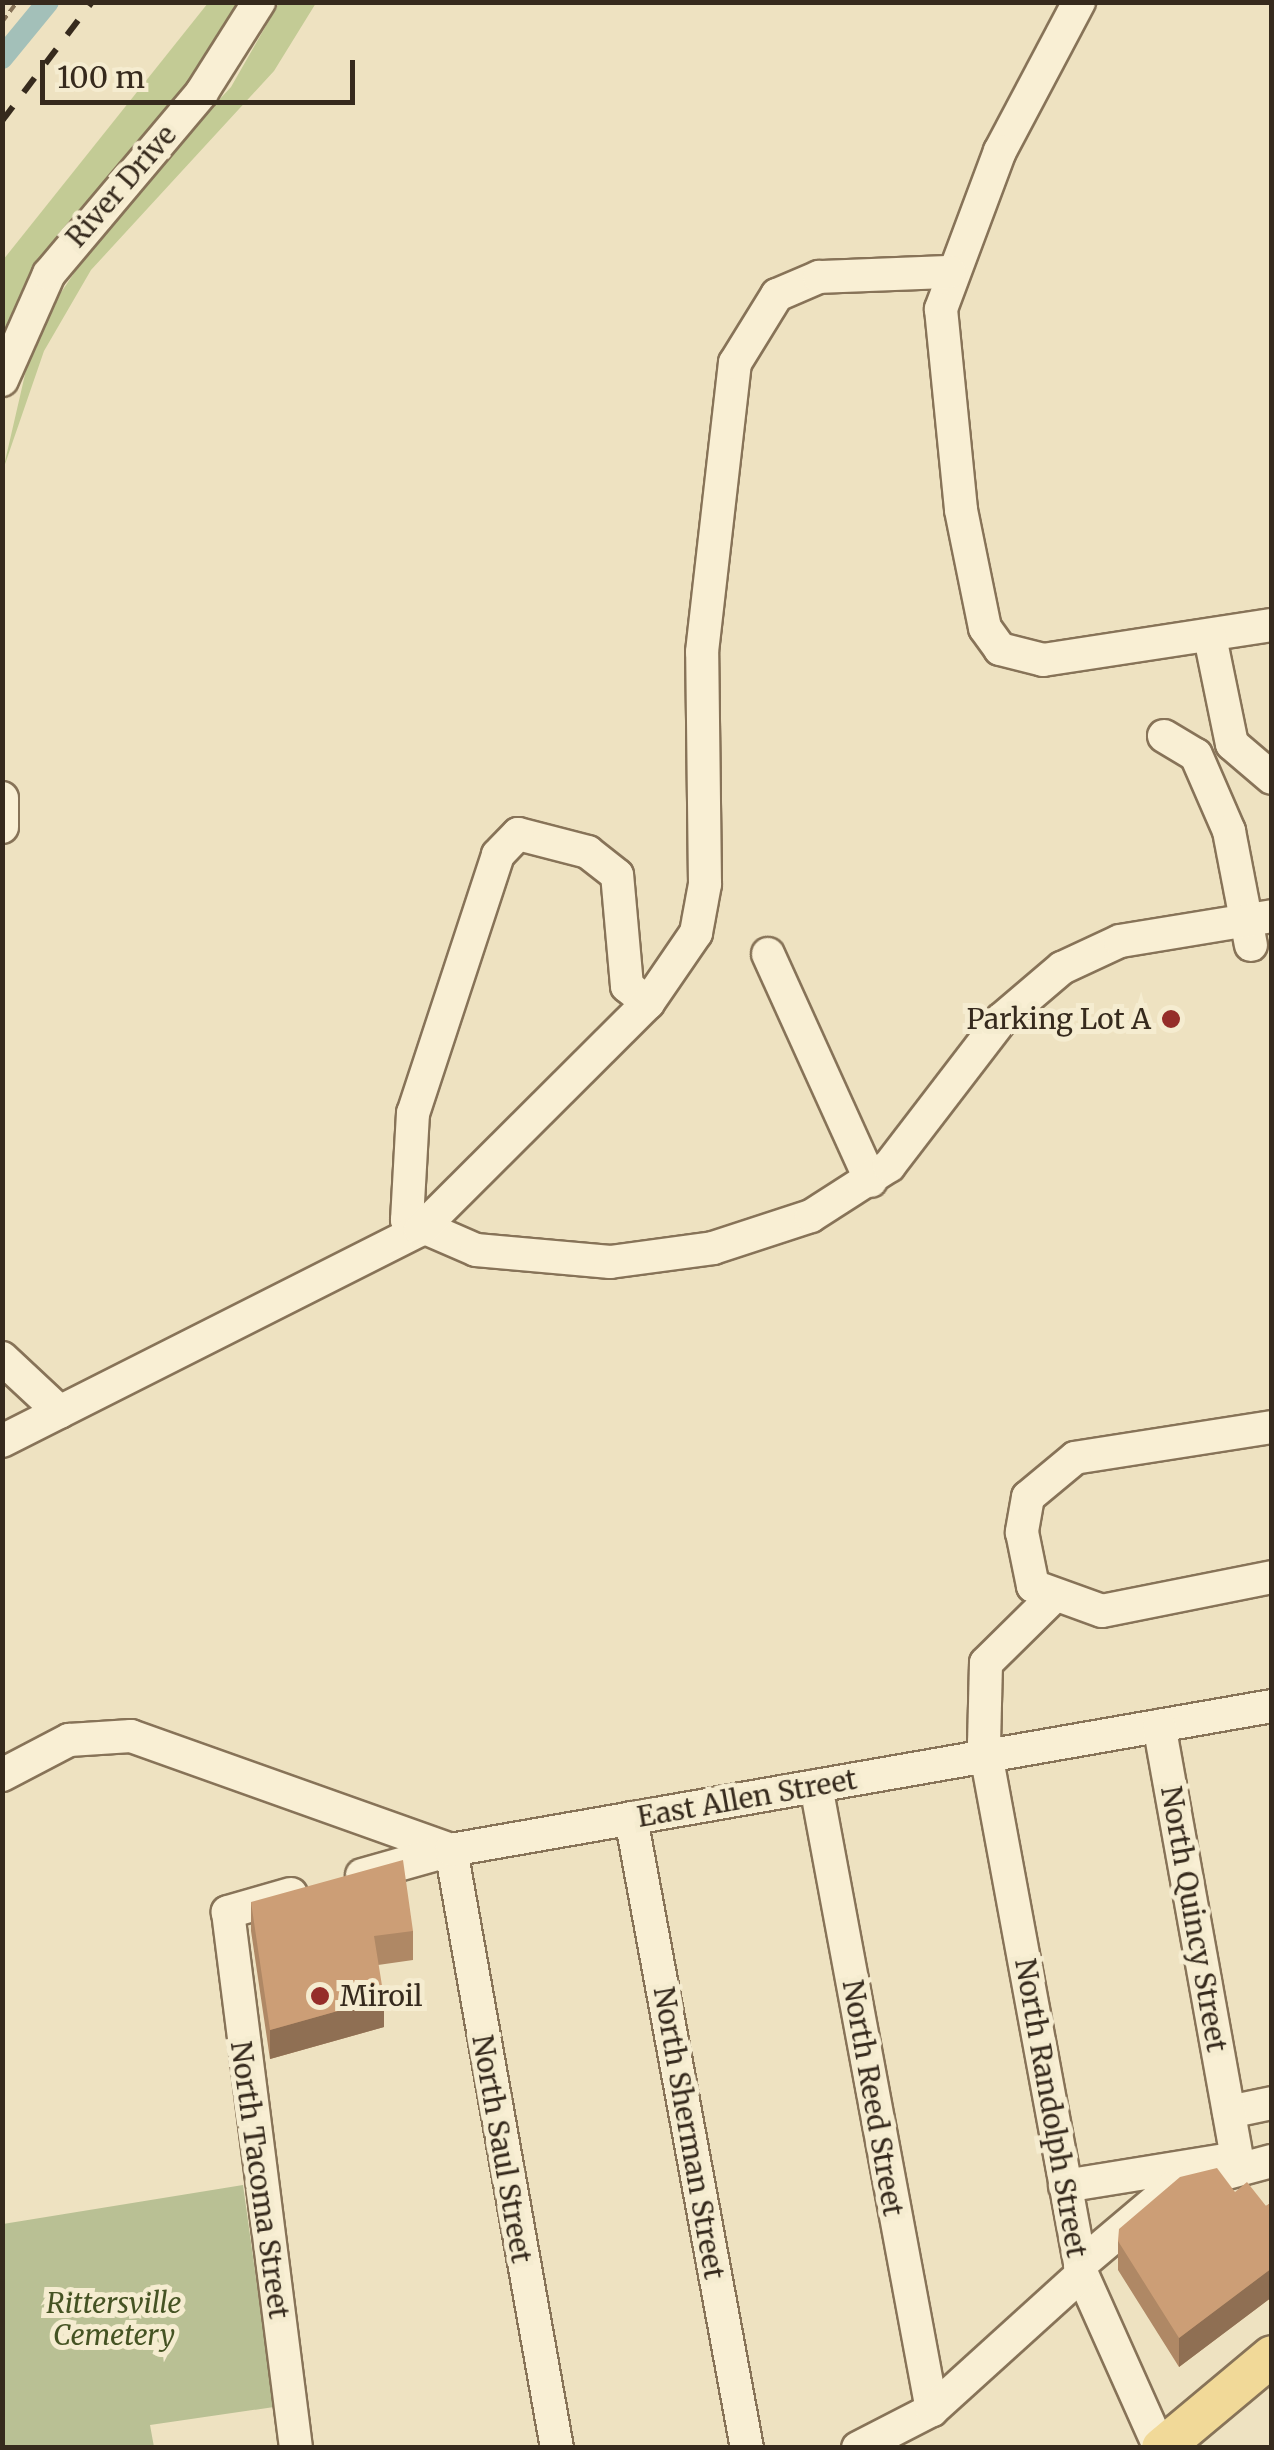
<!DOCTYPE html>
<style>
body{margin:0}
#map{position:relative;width:1274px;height:2450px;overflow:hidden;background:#eee2c1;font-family:Merriweather,serif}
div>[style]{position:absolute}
.green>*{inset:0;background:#c3cb95}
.cemetery>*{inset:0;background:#b9c094}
.canal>*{height:22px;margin:-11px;padding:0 11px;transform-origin:11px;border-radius:11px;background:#a3c0b9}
.path>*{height:4px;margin-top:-2px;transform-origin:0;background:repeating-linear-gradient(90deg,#877358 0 8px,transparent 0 13px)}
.roads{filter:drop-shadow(2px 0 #877358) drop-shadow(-2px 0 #877358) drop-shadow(0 2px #877358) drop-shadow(0 -2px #877358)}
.minor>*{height:32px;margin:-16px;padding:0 16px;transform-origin:16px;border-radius:16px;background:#f9efd4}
.major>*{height:40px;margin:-20px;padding:0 20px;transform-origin:20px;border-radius:20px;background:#f1d998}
.rail>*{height:6px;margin-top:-3px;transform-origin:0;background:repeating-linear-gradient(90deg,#362a1d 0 18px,transparent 0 36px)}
.wall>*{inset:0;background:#af8865}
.shaded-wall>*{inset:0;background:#8f6f53}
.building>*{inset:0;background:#cc9e76}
.dots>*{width:28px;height:28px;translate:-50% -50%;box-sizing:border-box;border:5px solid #f5ecd0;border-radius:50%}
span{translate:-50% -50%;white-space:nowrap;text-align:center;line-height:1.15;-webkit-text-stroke:10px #f5ecd0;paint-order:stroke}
.street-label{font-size:28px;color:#362a1d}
.poi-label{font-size:28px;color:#362a1d}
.right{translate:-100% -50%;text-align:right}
.left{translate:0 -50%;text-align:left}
.park-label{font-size:28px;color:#455323;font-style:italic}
.frame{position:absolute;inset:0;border:5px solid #362a1d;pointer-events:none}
.scale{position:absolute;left:40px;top:60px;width:315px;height:45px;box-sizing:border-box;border:5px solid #362a1d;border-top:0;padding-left:12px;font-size:30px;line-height:35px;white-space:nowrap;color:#362a1d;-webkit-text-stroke:8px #f5ecd0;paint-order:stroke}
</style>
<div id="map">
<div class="green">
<i style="clip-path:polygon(208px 3px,250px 3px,3px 349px,3px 260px)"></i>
<i style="clip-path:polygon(279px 3px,316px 3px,274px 71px,91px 270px,44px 351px,3px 470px,35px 331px,118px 208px,231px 87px)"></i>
</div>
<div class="cemetery">
<i style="clip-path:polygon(243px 2185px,274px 2407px,150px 2425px,154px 2447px,3px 2447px,3px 2224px)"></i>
</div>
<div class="canal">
<i style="left:2px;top:58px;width:72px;rotate:-50.6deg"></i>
</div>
<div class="path">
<i style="left:2px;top:22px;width:25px;rotate:-53deg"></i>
</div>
<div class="roads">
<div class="minor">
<i style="left:1079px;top:2px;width:169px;rotate:117.9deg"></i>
<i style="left:1000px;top:151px;width:169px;rotate:110.5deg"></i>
<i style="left:941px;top:309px;width:202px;rotate:84.3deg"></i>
<i style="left:961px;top:510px;width:120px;rotate:78.5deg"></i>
<i style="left:985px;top:628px;width:26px;rotate:54deg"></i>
<i style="left:1000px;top:649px;width:44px;rotate:14.3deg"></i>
<i style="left:1043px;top:660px;width:232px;rotate:-8.7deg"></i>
<i style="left:2px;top:380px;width:116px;rotate:-66.1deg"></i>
<i style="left:49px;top:274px;width:238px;rotate:-49.9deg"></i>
<i style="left:202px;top:92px;width:107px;rotate:-57.7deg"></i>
<i style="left:1210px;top:637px;width:109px;rotate:78.4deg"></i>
<i style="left:1232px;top:744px;width:52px;rotate:40.4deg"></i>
<i style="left:1164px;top:736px;width:37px;rotate:31deg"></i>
<i style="left:1196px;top:755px;width:83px;rotate:66.5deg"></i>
<i style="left:1229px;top:831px;width:116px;rotate:79.1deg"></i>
<i style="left:2px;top:798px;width:29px;rotate:90deg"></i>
<i style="left:768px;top:954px;width:249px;rotate:65.6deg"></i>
<i style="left:648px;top:1003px;width:27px;rotate:-141deg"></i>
<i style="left:627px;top:986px;width:111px;rotate:-95.1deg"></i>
<i style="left:617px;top:875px;width:37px;rotate:-142deg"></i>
<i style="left:588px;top:852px;width:72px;rotate:-165.6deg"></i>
<i style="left:518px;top:834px;width:29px;rotate:134deg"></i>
<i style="left:498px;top:855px;width:272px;rotate:108.2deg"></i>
<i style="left:413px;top:1113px;width:107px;rotate:93.2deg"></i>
<i style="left:407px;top:1220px;width:75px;rotate:23.5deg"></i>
<i style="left:476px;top:1250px;width:135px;rotate:5.1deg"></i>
<i style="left:610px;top:1262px;width:104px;rotate:-7.7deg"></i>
<i style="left:713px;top:1248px;width:103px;rotate:-18.1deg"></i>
<i style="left:811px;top:1216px;width:93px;rotate:-32.7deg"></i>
<i style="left:889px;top:1166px;width:185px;rotate:-52.5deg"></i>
<i style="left:1002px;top:1019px;width:79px;rotate:-40.4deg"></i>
<i style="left:1062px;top:968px;width:64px;rotate:-25deg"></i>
<i style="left:1120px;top:941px;width:154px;rotate:-9.3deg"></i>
<i style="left:2px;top:1358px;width:79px;rotate:43deg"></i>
<i style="left:1272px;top:1427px;width:199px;rotate:171.1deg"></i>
<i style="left:1075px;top:1458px;width:61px;rotate:140.3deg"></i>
<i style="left:1028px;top:1497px;width:36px;rotate:100deg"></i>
<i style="left:1022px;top:1532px;width:55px;rotate:78.5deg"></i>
<i style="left:1033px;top:1586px;width:73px;rotate:19.9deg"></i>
<i style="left:1102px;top:1611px;width:173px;rotate:-11.3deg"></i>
<i style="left:2px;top:1441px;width:468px;rotate:-26.8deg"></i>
<i style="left:420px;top:1230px;width:322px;rotate:-44.9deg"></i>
<i style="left:648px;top:1003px;width:85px;rotate:-55.6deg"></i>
<i style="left:696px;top:933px;width:50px;rotate:-79.6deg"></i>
<i style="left:705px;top:884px;width:232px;rotate:-90.7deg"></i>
<i style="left:702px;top:652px;width:291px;rotate:-83.5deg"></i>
<i style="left:735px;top:363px;width:80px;rotate:-58.3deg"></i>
<i style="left:777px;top:295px;width:46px;rotate:-23.2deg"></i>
<i style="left:819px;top:277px;width:131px;rotate:-2.2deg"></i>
<i style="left:1053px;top:1597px;width:94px;rotate:135.4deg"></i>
<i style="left:986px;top:1663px;width:80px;rotate:91.4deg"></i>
<i style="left:984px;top:1743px;width:540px;rotate:79.54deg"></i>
<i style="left:1082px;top:2274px;width:191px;rotate:65.9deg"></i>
<i style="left:2px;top:1775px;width:76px;rotate:-27.6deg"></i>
<i style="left:69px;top:1740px;width:62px;rotate:-3.7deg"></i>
<i style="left:131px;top:1736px;width:340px;rotate:19.6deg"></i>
<i style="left:451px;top:1850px;width:607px;rotate:79.95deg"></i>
<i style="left:816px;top:1786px;width:635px;rotate:79.47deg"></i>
<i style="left:631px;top:1818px;width:641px;rotate:79.57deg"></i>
<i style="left:362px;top:1875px;width:92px;rotate:-15.7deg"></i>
<i style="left:451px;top:1850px;width:834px;rotate:-9.95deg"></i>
<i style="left:291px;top:1894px;width:66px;rotate:164.1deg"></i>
<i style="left:228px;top:1912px;width:540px;rotate:82.77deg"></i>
<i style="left:1229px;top:2112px;width:44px;rotate:-11.8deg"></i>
<i style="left:1065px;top:2186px;width:174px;rotate:-9.2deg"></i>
<i style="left:1237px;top:2158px;width:439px;rotate:-100.2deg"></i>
<i style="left:1080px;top:2265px;width:119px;rotate:-40.2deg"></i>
<i style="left:1171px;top:2188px;width:105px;rotate:-15deg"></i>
<i style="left:858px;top:2448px;width:83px;rotate:-27.2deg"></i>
<i style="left:932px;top:2410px;width:202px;rotate:-42.2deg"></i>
</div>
<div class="major">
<i style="left:1162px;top:2448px;width:143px;rotate:-39.9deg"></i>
</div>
</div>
<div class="rail">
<i style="left:2px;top:121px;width:149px;rotate:-52.9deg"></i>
</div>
<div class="wall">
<i style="clip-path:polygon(251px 1902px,413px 1931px,413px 1960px,378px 1965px,384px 2027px,270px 2059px,251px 1931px)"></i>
<i style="clip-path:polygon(1235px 2192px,1266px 2206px,1272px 2202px,1272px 2297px,1179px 2367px,1118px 2270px,1118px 2241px)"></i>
</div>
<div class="shaded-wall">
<i style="clip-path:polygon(384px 1998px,384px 2027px,270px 2059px,270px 2030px)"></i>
<i style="clip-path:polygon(1272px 2268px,1272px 2297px,1179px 2367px,1179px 2338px)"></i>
</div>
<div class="building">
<i style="clip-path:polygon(403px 1860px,413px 1931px,374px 1936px,384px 1998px,270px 2030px,251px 1902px)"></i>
<i style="clip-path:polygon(1217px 2168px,1235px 2192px,1247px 2182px,1266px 2206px,1272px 2202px,1272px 2268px,1179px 2338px,1118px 2241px,1119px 2229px,1180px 2177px)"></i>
</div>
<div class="dots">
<i style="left:1171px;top:1019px;background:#952d29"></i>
<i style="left:320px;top:1996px;background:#952d29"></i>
</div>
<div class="street-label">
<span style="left:121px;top:186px;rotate:-49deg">River Drive</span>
<span style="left:747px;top:1798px;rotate:-10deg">East Allen Street</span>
<span style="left:1194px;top:1919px;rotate:80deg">North Quincy Street</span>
<span style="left:873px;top:2098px;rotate:80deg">North Reed Street</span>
<span style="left:1051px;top:2108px;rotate:80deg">North Randolph Street</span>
<span style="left:689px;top:2133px;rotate:80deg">North Sherman Street</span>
<span style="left:502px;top:2149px;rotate:80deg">North Saul Street</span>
<span style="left:260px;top:2180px;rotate:82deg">North Tacoma Street</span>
</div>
<div class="poi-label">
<span class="right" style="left:1151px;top:1019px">Parking Lot A</span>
<span class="left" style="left:340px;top:1996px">Miroil</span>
</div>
<div class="park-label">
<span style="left:114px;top:2319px">Rittersville<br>Cemetery</span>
</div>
<div class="frame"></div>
<div class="scale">100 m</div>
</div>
